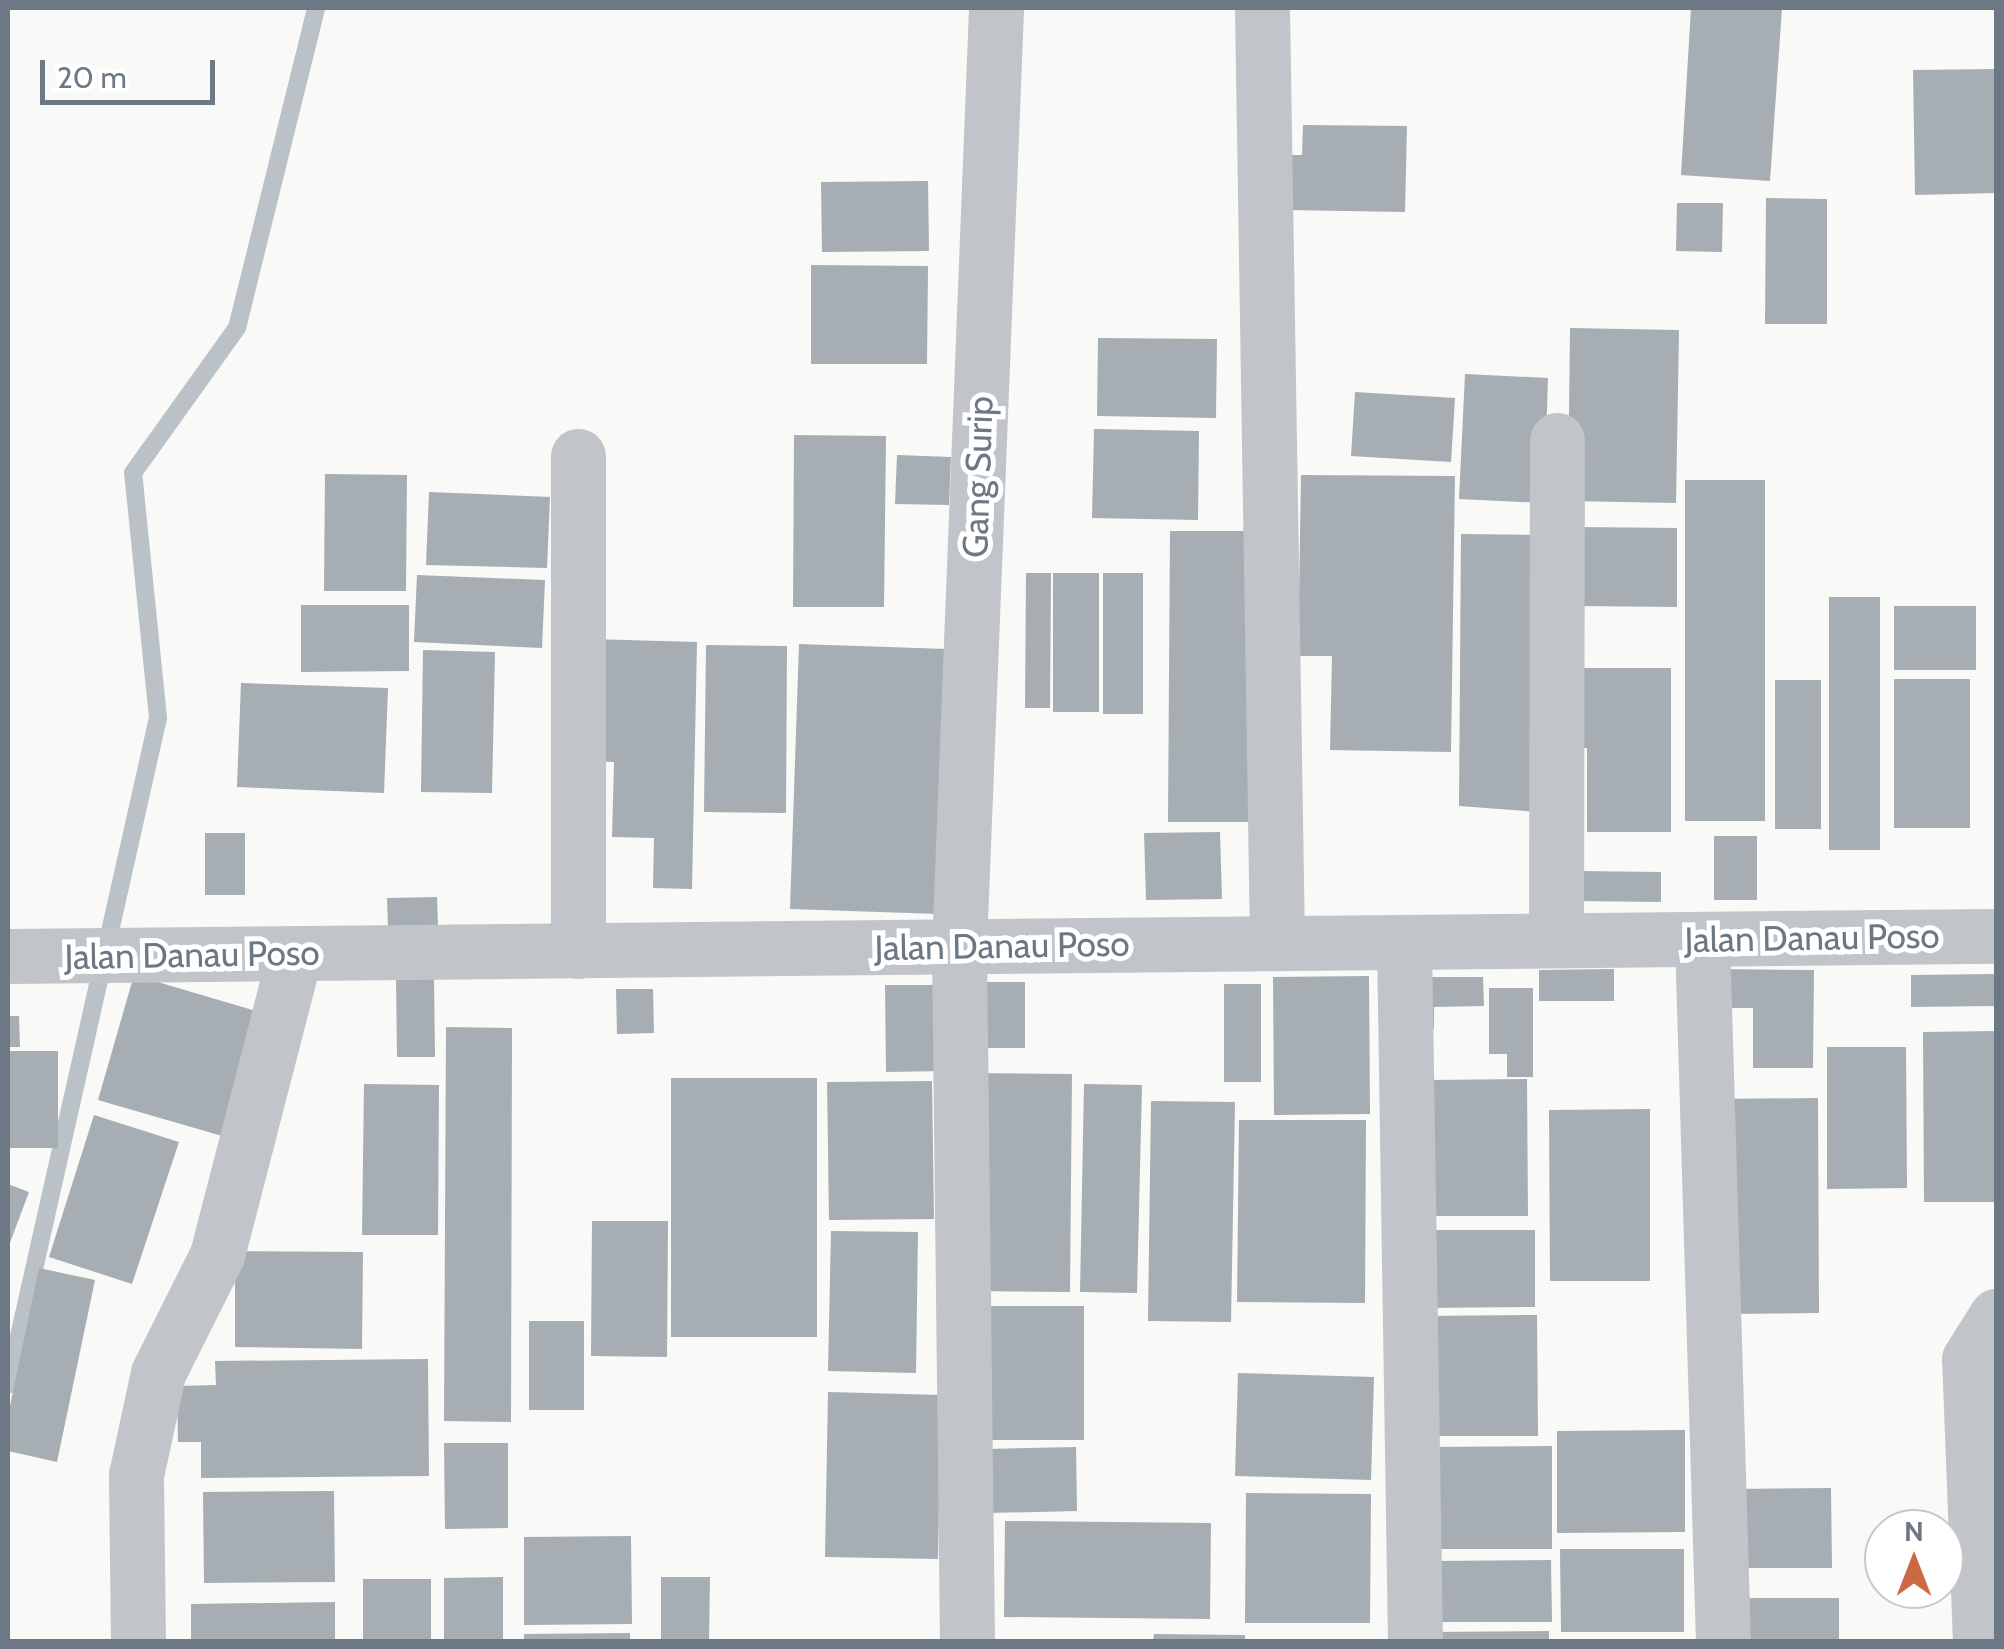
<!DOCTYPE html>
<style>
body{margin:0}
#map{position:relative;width:2004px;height:1649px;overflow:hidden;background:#f9f9f7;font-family:Cabin,sans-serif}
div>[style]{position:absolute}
.stream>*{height:18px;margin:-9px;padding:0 9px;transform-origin:9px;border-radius:9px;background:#bac2c7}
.building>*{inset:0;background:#a6adb3}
.minor>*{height:55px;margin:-27.5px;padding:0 27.5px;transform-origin:27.5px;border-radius:27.5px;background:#c1c4c8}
span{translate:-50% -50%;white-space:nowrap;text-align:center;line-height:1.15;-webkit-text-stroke:10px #fff;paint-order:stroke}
.street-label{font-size:35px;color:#6c7884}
.frame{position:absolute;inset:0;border:10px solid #6c7884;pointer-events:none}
.north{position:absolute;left:1864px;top:1509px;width:100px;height:100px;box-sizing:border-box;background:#fff;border:2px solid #c4c9ce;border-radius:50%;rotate:0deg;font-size:28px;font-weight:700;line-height:40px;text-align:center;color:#6c7884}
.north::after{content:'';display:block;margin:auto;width:35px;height:45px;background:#cd6942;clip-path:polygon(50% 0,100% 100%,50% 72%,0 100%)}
.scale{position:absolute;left:40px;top:60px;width:175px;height:45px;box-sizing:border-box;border:5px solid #6c7884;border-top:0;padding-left:12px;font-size:30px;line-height:35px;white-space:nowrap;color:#6c7884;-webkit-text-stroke:8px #fff;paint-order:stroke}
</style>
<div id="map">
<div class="stream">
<i style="left:8px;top:1385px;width:684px;rotate:-77.33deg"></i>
<i style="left:158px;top:718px;width:246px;rotate:-95.8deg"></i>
<i style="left:133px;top:473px;width:178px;rotate:-54.4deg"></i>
<i style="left:237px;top:328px;width:330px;rotate:-76.1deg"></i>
</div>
<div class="building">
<i style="clip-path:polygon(1691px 8px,1782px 8px,1770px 181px,1681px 175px)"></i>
<i style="clip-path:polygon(1996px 69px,1996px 193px,1915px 195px,1913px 70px)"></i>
<i style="clip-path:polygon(1303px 125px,1407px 126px,1405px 212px,1286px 210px,1287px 155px,1302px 155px)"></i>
<i style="clip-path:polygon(928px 181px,929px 251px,822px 252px,821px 182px)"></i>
<i style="clip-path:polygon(1766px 198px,1827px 199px,1827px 324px,1765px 324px)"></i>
<i style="clip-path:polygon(1677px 203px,1723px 203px,1722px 252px,1676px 251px)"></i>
<i style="clip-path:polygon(811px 265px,928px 266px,927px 364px,811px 364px)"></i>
<i style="clip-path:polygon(1570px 328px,1679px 330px,1676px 503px,1568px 501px)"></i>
<i style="clip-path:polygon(1098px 338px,1217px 339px,1216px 418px,1097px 416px)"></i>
<i style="clip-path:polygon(1465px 374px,1548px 378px,1544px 503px,1459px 499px)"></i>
<i style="clip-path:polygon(1355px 392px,1455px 398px,1451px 462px,1351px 456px)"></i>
<i style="clip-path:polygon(1094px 429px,1199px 431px,1198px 520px,1092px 518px)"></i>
<i style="clip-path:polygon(794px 435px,886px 436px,884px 607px,793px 607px)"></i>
<i style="clip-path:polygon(897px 455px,951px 457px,949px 505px,895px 504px)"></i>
<i style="clip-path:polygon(325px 474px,407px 475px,406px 591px,324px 591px)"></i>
<i style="clip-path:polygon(1301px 475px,1455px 476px,1451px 752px,1330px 750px,1332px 656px,1298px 656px)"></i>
<i style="clip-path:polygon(1685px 480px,1765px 480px,1765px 821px,1685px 821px)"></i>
<i style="clip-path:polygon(429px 492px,550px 497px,547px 568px,426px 565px)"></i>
<i style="clip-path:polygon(1578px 527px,1677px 528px,1677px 607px,1577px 606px)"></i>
<i style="clip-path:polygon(1170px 531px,1265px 531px,1263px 822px,1168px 822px)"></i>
<i style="clip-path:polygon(1461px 534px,1541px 535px,1538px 812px,1459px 806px)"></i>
<i style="clip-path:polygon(1026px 573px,1051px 573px,1050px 708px,1025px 708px)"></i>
<i style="clip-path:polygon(1053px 573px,1099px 573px,1099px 712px,1053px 712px)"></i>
<i style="clip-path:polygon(1103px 573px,1143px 573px,1143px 714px,1103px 714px)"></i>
<i style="clip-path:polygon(417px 575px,545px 580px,542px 648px,414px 642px)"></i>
<i style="clip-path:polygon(1829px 597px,1880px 597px,1880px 850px,1829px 850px)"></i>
<i style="clip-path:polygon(301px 605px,409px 605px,409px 671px,301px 672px)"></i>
<i style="clip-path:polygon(1894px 606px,1976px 606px,1976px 670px,1894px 670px)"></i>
<i style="clip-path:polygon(590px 639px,697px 642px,692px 889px,653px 888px,654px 838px,612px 837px,614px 762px,587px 761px)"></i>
<i style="clip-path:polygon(799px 644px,947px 649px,939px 914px,790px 909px)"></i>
<i style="clip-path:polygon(706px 645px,787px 646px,786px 813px,704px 812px)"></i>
<i style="clip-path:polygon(423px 650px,495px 652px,492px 793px,421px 792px)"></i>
<i style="clip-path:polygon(1565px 668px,1671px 668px,1671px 832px,1587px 832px,1587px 748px,1565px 748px)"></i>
<i style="clip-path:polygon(1894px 679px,1970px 679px,1970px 828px,1894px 828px)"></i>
<i style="clip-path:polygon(1775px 680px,1821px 680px,1821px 829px,1775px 829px)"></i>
<i style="clip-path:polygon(241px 683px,388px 688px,384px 793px,237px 787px)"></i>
<i style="clip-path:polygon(1220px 832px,1222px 899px,1146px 900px,1144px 833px)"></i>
<i style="clip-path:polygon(205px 833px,245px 833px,245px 895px,205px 895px)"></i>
<i style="clip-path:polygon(1714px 836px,1757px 836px,1757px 900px,1714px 900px)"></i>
<i style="clip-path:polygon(1576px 871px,1661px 872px,1661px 902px,1576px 901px)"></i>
<i style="clip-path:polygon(437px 897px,438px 927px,388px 928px,387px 898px)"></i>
<i style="clip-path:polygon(1614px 969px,1614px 1001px,1539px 1001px,1539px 970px)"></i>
<i style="clip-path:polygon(1714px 969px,1814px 970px,1813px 1068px,1753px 1068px,1753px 1008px,1714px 1008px)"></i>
<i style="clip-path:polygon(1996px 974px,1996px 1006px,1911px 1007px,1911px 975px)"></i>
<i style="clip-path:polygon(134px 975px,266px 1014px,229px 1138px,98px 1100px)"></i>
<i style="clip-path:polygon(396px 975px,434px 975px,435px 1057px,397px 1057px)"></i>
<i style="clip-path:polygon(1369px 976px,1370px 1114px,1274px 1115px,1273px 977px)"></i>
<i style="clip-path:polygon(1409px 977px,1483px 977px,1484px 1006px,1434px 1007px,1434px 1029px,1410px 1029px)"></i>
<i style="clip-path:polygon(969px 982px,1025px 982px,1025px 1048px,969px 1048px)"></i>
<i style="clip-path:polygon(1224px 984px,1261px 984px,1261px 1082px,1224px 1082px)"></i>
<i style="clip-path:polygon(885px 985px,943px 985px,945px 1071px,886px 1072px)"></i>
<i style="clip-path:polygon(1489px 988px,1533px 988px,1533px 1077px,1507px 1077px,1507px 1054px,1489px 1054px)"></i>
<i style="clip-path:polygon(616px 989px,653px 989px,654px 1033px,617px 1034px)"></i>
<i style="clip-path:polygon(8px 1016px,19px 1016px,20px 1047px,8px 1047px)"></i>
<i style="clip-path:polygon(446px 1027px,512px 1028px,511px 1422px,444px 1421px)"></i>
<i style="clip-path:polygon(1996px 1031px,1996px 1202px,1924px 1202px,1923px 1032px)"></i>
<i style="clip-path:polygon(1827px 1047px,1906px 1047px,1907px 1188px,1827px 1189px)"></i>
<i style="clip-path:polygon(8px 1051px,58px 1051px,58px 1148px,8px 1148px)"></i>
<i style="clip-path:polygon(970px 1073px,1072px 1074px,1070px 1292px,968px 1291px)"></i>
<i style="clip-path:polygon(671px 1078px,817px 1078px,817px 1337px,671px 1337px)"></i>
<i style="clip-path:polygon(1527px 1079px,1528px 1216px,1432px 1216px,1431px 1080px)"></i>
<i style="clip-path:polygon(932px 1081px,934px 1219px,829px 1220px,827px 1082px)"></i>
<i style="clip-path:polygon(364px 1084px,439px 1085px,438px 1235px,362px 1235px)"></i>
<i style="clip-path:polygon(1084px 1084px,1142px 1085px,1137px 1293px,1080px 1292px)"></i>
<i style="clip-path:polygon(1818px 1098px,1819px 1313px,1715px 1314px,1714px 1099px)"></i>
<i style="clip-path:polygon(1151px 1101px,1235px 1102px,1231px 1322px,1148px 1321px)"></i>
<i style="clip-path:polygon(1650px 1109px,1650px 1281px,1550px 1281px,1549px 1110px)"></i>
<i style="clip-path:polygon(94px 1115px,179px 1142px,132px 1284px,49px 1257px)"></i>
<i style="clip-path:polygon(1239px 1120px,1366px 1120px,1365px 1303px,1237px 1302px)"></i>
<i style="clip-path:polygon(8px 1184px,29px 1192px,8px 1248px)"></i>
<i style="clip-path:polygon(592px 1221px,668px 1221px,667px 1357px,591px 1356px)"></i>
<i style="clip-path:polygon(1419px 1230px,1535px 1230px,1535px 1307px,1420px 1308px)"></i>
<i style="clip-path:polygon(831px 1231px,918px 1232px,916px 1373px,828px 1371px)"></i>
<i style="clip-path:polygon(235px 1251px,363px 1252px,362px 1349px,235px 1347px)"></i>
<i style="clip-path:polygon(39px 1268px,95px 1280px,57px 1462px,8px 1451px,8px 1415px)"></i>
<i style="clip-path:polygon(987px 1306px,1084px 1306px,1084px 1440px,987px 1440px)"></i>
<i style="clip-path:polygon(1537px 1315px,1538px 1436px,1423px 1436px,1423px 1316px)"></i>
<i style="clip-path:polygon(529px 1321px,584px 1321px,584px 1410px,529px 1410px)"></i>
<i style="clip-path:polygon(428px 1359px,429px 1476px,201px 1478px,201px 1442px,178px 1442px,177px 1386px,216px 1385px,215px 1361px)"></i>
<i style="clip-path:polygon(1238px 1373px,1374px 1377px,1371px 1480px,1235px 1476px)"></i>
<i style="clip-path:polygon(828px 1392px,941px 1395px,938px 1559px,825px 1557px)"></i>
<i style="clip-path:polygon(1685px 1430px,1685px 1532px,1557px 1533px,1557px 1431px)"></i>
<i style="clip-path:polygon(444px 1443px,508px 1443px,508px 1528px,445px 1529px)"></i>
<i style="clip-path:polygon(1552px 1446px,1552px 1549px,1428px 1549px,1427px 1447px)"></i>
<i style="clip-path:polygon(1076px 1447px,1077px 1511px,989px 1513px,988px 1449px)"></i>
<i style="clip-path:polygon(1831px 1488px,1832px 1568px,1733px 1568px,1732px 1489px)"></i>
<i style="clip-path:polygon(334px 1491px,335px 1582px,204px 1583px,203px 1492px)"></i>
<i style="clip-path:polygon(1246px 1493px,1371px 1494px,1370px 1623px,1245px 1623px)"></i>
<i style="clip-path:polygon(1005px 1521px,1211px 1523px,1210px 1619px,1004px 1617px)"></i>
<i style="clip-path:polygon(631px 1536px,632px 1624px,524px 1625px,524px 1537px)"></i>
<i style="clip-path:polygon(1560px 1549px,1684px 1549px,1684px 1632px,1561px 1632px)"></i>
<i style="clip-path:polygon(1551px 1560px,1552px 1622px,1431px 1622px,1431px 1561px)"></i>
<i style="clip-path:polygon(503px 1577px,503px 1642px,444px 1642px,444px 1578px)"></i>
<i style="clip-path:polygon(661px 1577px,710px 1577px,709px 1642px,661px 1642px)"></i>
<i style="clip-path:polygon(363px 1579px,431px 1579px,431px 1642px,363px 1642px)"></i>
<i style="clip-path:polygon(1735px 1598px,1839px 1598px,1839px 1642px,1736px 1642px)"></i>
<i style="clip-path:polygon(335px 1602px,335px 1642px,191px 1642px,191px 1604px)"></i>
<i style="clip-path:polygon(1549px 1631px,1549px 1642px,1429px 1642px,1429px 1632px)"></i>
<i style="clip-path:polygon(630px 1633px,630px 1642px,524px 1642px,524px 1634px)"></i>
<i style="clip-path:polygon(1154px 1634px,1245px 1635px,1245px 1642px,1153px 1642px)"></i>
</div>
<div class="minor">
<i style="left:1262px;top:8px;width:935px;rotate:89.08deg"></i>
<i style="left:578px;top:456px;width:495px;rotate:90deg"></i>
<i style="left:1702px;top:939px;width:703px;rotate:88.29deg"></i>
<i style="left:1556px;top:940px;width:500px;rotate:-89.89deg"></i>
<i style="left:1404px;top:942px;width:700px;rotate:89.1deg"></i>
<i style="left:8px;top:956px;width:1988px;rotate:-0.58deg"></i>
<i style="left:138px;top:1642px;width:167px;rotate:-90.7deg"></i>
<i style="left:136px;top:1475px;width:104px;rotate:-77.8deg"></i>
<i style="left:158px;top:1373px;width:132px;rotate:-63.4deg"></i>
<i style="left:217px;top:1255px;width:311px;rotate:-75.5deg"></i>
<i style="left:967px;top:1642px;width:695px;rotate:-90.66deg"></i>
<i style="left:959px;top:947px;width:940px;rotate:-87.74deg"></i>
<i style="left:1980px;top:1642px;width:283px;rotate:-92.2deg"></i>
<i style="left:1969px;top:1359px;width:51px;rotate:-57.9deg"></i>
</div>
<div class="street-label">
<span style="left:978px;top:477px;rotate:-88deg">Gang Surip</span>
<span style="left:1812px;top:938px;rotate:-1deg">Jalan Danau Poso</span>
<span style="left:1002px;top:946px;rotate:-1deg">Jalan Danau Poso</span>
<span style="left:192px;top:955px;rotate:-1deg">Jalan Danau Poso</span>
</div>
<div class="frame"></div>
<div class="north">N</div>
<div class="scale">20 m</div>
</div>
